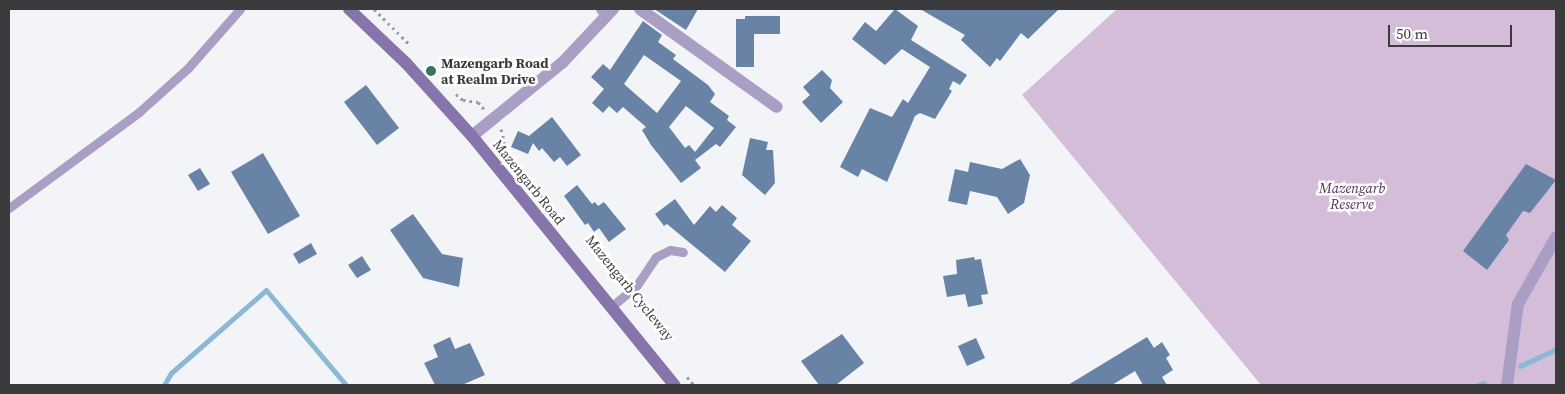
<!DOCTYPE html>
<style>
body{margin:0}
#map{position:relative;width:1565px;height:394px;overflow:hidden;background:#f3f4f8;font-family:"Source Serif 4",serif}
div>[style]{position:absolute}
.green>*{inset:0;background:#d3bdd8}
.stream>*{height:5px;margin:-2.5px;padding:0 2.5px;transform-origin:2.5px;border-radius:2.5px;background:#8bb8d5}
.building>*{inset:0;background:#6983a7}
.path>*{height:3px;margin-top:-1.5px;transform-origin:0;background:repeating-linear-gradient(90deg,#9b9b9e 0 2.5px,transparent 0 6.5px)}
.service>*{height:9px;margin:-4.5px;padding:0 4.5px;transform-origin:4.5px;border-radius:4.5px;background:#aa9ec4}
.minor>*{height:12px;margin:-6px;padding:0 6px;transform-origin:6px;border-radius:6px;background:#aa9ec4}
.secondary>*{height:12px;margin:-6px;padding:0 6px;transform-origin:6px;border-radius:6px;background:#8674aa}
.dots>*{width:14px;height:14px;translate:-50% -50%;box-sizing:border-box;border:2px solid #fff;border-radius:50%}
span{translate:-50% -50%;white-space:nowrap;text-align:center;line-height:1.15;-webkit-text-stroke:5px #fff;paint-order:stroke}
.poi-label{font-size:14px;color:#3b3b3d;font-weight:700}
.left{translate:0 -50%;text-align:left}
.street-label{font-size:14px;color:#3b3b3d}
.park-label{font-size:14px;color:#542c5d;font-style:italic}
.frame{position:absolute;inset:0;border:10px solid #3b3b3d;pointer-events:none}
.scale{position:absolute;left:1388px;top:25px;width:124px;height:22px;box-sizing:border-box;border:2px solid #3b3b3d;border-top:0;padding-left:6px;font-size:15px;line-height:18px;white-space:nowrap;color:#3b3b3d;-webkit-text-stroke:4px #fff;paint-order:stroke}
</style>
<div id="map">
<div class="green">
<i style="clip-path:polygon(1117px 9px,1556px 9px,1556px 385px,1261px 385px,1022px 95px)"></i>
</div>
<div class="stream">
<i style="left:1520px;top:366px;width:40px;rotate:-25deg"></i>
<i style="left:164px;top:385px;width:14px;rotate:-60deg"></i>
<i style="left:171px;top:373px;width:126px;rotate:-41.1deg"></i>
<i style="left:266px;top:290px;width:124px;rotate:49.9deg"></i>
<i style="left:1478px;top:385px;width:6px;rotate:-18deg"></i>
</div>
<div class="building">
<i style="clip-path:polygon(654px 9px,698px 9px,686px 30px)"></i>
<i style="clip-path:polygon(895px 9px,918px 26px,911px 40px,967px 75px,960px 85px,953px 81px,949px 89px,952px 91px,935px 119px,920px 113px,915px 116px,887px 182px,862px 169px,858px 177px,840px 167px,870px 108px,892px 117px,903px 99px,908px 103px,930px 67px,902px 49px,885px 65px,852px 39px,865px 22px,876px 31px)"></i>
<i style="clip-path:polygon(920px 9px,1059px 9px,1028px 39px,1021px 33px,1000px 61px,997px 58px,990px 67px,961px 40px,965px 35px)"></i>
<i style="clip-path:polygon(745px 16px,780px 16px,780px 34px,754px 34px,754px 67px,736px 67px,736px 19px,745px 19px)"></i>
<i style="clip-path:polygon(evenodd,643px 21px,662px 35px,658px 42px,676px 55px,673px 59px,708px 85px,715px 94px,710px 102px,729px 116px,727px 120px,736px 127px,720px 147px,716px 144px,695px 160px,701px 168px,681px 183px,651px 145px,642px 130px,646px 127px,623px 107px,617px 113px,609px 106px,603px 113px,592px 103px,604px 89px,591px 77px,603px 64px,610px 70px,643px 21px,644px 55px,681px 81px,657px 113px,624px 84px,644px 55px,643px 21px,686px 106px,714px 128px,695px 152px,689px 145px,685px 148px,669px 127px,686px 106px)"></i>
<i style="clip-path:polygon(822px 70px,832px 80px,830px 88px,843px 102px,821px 123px,802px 102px,810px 95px,803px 87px)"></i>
<i style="clip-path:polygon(366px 85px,399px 128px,377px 145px,344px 102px)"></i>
<i style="clip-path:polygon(552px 117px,581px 155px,567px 166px,560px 157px,554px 162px,542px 148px,539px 151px,533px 143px,528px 154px,511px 147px,518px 131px,529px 136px)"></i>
<i style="clip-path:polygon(750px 138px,768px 142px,766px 150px,773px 150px,775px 183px,765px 195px,742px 175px)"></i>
<i style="clip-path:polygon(263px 153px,300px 216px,268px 234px,231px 172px)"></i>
<i style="clip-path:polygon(1020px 159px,1030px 175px,1024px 203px,1008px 214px,997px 197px,970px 191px,967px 205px,948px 201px,955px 169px,968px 172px,970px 162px,1002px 169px)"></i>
<i style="clip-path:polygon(1526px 164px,1556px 180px,1530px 213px,1523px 211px,1506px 235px,1509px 240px,1487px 270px,1463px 251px)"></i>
<i style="clip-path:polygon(200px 168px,210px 184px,198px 191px,188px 175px)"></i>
<i style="clip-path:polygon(577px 185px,592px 204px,595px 202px,598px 206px,604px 202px,626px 229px,609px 242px,599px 228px,594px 232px,588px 223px,585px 225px,564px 196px)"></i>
<i style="clip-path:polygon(675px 199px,694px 225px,710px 206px,716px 212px,722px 205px,737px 218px,732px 225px,751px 241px,725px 272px,667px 224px,664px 226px,655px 214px)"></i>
<i style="clip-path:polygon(413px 214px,442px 254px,463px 258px,459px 287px,423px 278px,390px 230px)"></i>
<i style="clip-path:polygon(311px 243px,317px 254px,299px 264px,293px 254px)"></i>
<i style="clip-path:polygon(362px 256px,371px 270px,357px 278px,348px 265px)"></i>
<i style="clip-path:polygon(974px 257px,975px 260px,981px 259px,988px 294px,981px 295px,983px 304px,968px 307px,965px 294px,947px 297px,943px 276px,957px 274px,956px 260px)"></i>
<i style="clip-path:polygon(842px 334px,864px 363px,836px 385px,819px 385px,801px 361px)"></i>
<i style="clip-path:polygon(450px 337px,455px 349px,470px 343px,485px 375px,462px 385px,435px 385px,424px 363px,438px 357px,433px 345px)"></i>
<i style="clip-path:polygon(1147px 337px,1154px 348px,1162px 342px,1170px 355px,1166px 358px,1173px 370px,1162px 377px,1167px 385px,1143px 385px,1135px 371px,1112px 385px,1068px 385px)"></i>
<i style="clip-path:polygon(976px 338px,985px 358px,967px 366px,958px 346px)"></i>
</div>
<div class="path">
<i style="left:374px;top:9px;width:49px;rotate:45deg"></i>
<i style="left:456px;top:94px;width:9px;rotate:41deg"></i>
<i style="left:463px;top:100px;width:15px;rotate:8deg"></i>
<i style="left:478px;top:102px;width:9px;rotate:49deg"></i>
<i style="left:501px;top:129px;width:27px;rotate:75deg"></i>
<i style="left:508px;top:155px;width:71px;rotate:50.7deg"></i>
<i style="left:687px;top:377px;width:11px;rotate:49deg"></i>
</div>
<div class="service">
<i style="left:600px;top:9px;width:8px;rotate:50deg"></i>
<i style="left:9px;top:208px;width:162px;rotate:-36.4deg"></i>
<i style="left:139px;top:112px;width:66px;rotate:-41.9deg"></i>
<i style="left:188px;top:68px;width:79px;rotate:-48.6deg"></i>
<i style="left:611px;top:307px;width:34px;rotate:-40deg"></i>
<i style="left:637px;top:285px;width:34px;rotate:-56deg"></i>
<i style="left:656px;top:257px;width:16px;rotate:-27deg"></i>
<i style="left:670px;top:250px;width:13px;rotate:9deg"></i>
</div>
<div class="minor">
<i style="left:640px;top:9px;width:168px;rotate:35.6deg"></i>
<i style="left:472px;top:136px;width:117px;rotate:-39.1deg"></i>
<i style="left:563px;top:62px;width:73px;rotate:-46.7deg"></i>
<i style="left:1507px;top:385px;width:82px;rotate:-82.3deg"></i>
<i style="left:1518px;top:304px;width:77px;rotate:-60.4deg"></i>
</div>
<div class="secondary">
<i style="left:349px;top:9px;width:79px;rotate:43.5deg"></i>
<i style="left:406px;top:63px;width:98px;rotate:47.9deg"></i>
<i style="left:472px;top:136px;width:321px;rotate:50.9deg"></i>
</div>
<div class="dots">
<i style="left:431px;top:71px;background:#337565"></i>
</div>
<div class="poi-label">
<span class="left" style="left:441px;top:71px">Mazengarb Road<br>at Realm Drive</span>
</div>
<div class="street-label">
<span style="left:529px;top:182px;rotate:51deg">Mazengarb Road</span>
<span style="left:630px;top:288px;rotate:51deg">Mazengarb Cycleway</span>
</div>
<div class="park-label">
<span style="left:1352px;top:196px">Mazengarb<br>Reserve</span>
</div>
<div class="frame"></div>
<div class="scale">50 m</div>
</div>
